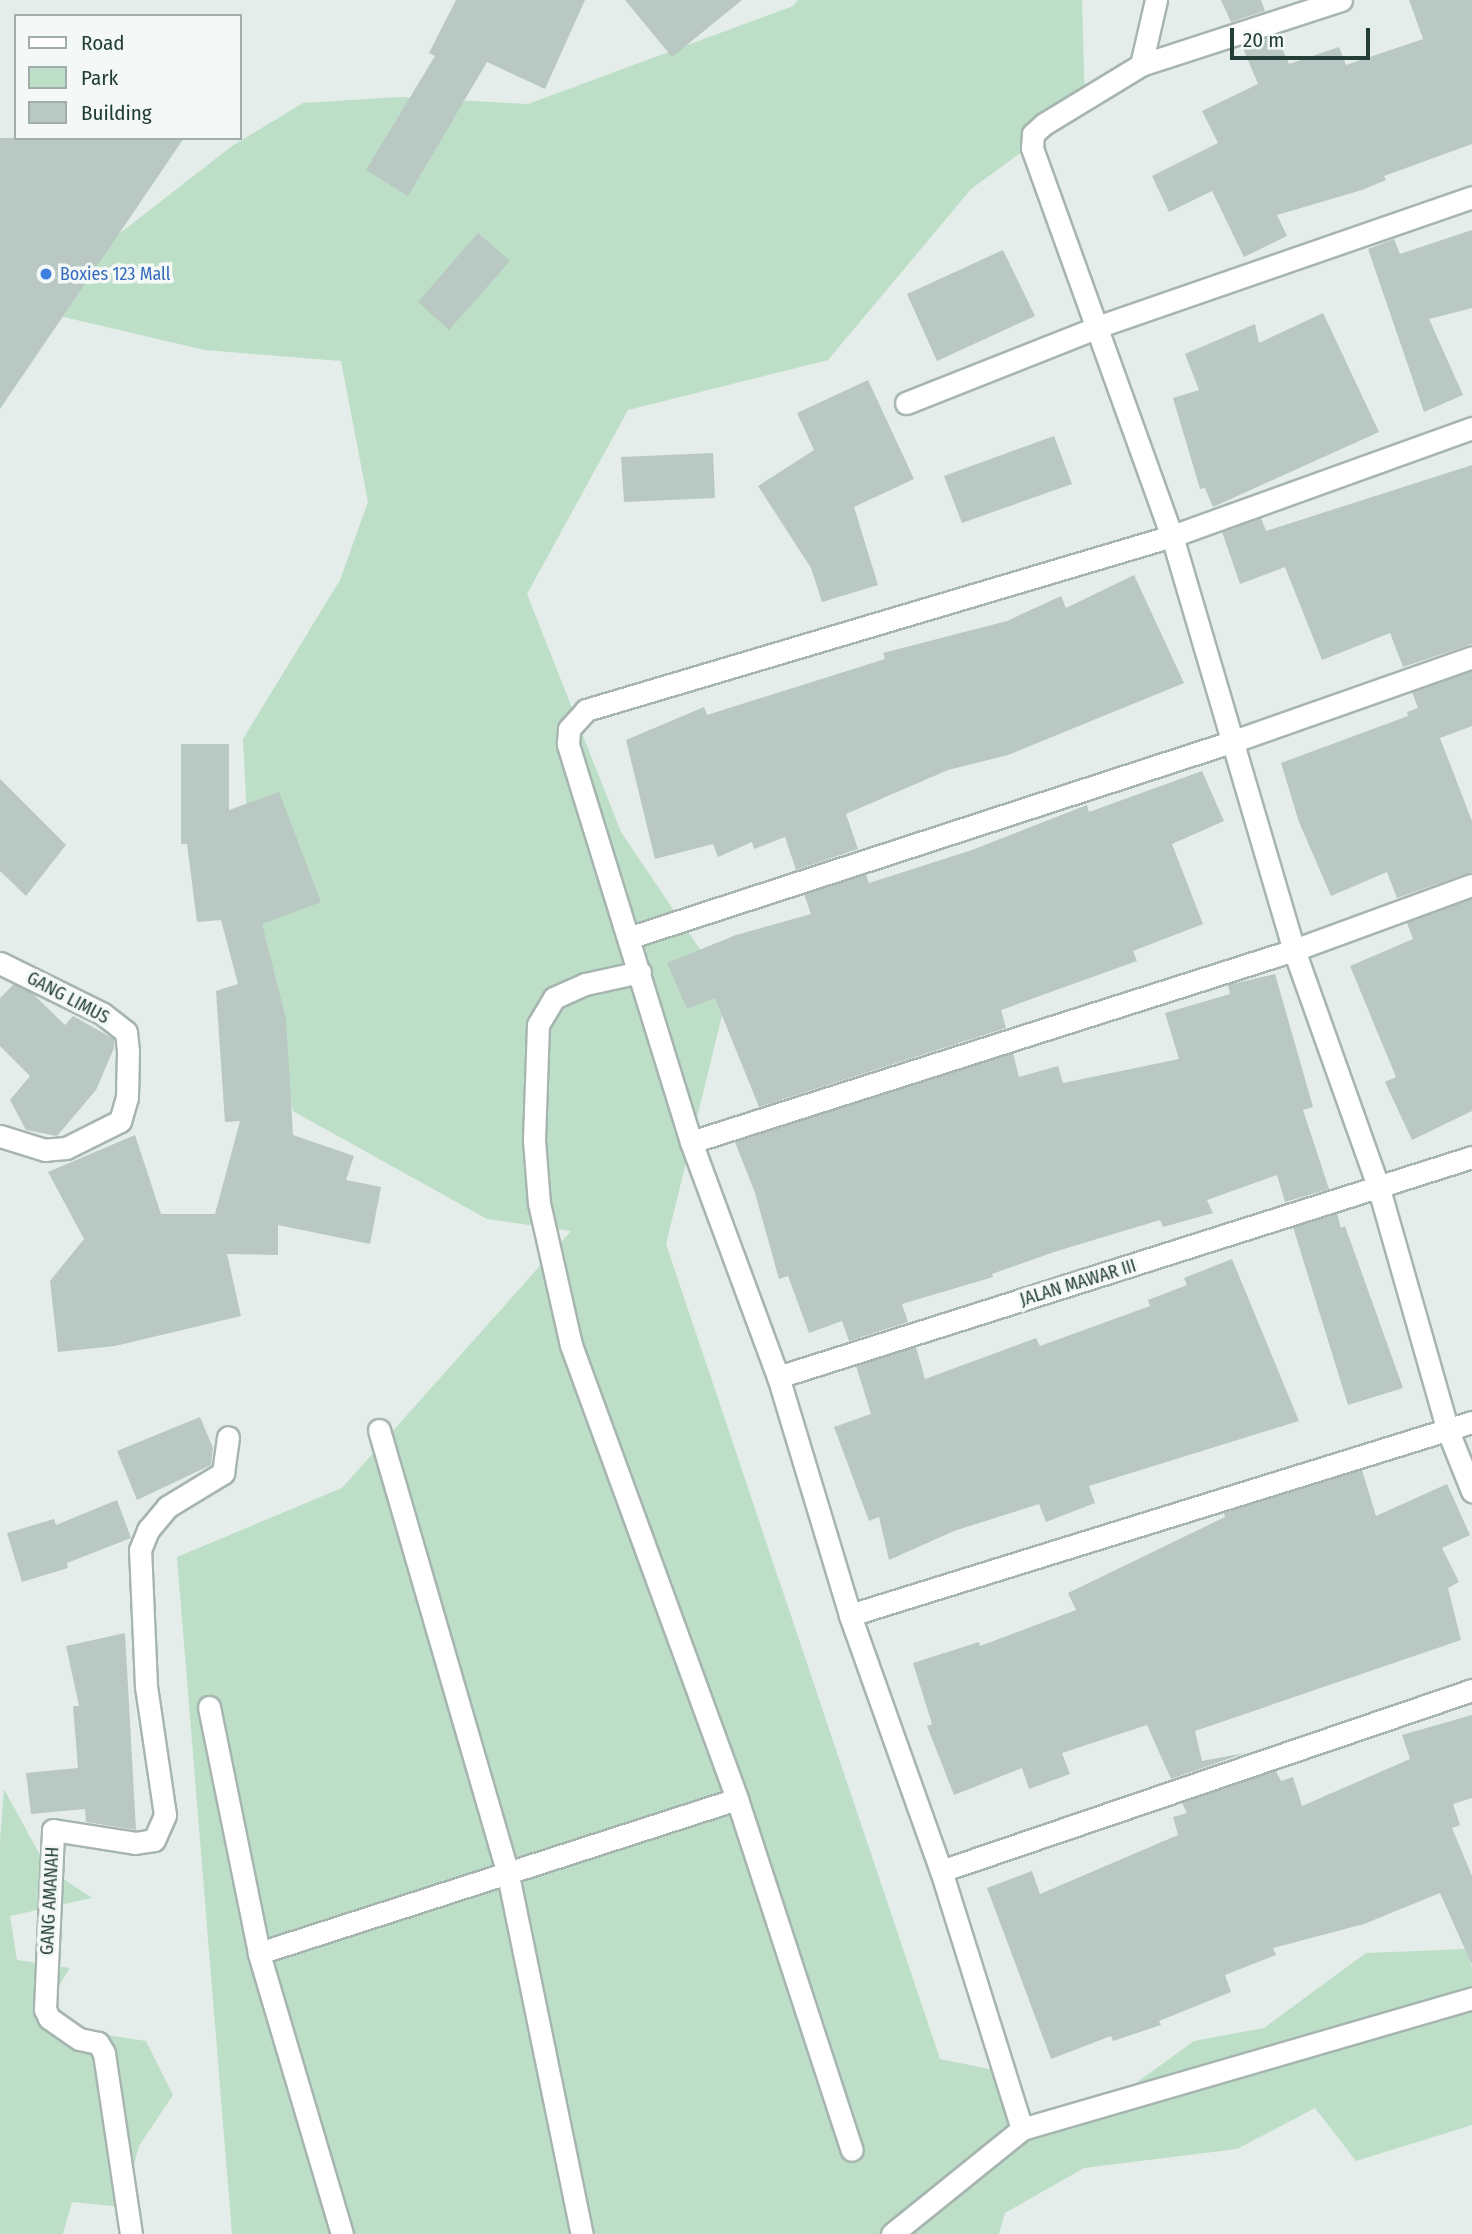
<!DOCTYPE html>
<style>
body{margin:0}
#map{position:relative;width:1472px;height:2234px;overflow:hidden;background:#e4ede9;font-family:"Fira Sans Condensed",sans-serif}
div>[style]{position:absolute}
.green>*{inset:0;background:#bddec7}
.building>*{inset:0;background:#b9c8c2}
.roads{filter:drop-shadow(2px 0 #a6b5b0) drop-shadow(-2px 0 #a6b5b0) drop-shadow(0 2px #a6b5b0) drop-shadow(0 -2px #a6b5b0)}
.street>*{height:21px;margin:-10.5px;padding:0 10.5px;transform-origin:10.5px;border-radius:10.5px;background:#fff}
.dots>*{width:19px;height:19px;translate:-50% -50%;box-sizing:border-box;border:4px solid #f4f9f7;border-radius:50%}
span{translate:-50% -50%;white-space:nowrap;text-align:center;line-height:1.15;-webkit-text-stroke:7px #f4f9f7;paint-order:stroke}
.shop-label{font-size:18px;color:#366cbe}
.left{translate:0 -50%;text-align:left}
.street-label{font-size:18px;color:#233e38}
.legend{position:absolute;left:14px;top:14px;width:228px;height:126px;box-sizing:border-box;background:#f4f9f7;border:2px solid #a0aeab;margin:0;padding:9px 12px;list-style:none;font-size:21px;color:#233e38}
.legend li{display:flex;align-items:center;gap:14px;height:35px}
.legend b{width:35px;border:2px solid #a0aeab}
.scale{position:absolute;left:1230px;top:28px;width:140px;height:32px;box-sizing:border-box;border:4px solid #233e38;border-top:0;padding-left:9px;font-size:21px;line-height:24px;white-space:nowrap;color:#233e38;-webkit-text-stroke:5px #f4f9f7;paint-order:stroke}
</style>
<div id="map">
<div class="green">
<i style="clip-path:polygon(798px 0,1082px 0,1085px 106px,971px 189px,828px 360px,628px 410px,527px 594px,621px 832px,728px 991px,666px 1244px,940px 2059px,994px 2070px,1016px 2124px,1118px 2096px,1194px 2041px,1264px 2028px,1366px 1953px,1466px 1949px,1472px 1968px,1472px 2125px,1356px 2161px,1315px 2108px,1237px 2149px,1084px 2168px,1005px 2213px,999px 2234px,232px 2234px,177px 1557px,342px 1488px,571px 1231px,487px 1219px,293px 1111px,255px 973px,243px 739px,340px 580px,368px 502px,341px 361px,205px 350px,55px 315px,97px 251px,232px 146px,303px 103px,400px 97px,528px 104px,793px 6px)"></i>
<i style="clip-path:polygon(4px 1789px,47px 1868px,92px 1898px,10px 1916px,17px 1960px,70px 1968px,47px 2005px,80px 2031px,146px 2041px,173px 2095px,139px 2146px,123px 2207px,72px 2202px,63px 2234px,0 2234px,0 1842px)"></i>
</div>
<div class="building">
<i style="clip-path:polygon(456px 0,585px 0,545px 89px,487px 62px,408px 196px,366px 170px,435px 56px,429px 53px)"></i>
<i style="clip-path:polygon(625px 0,742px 0,672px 57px)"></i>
<i style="clip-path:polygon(1221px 0,1261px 0,1265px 11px,1231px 22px)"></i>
<i style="clip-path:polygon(1409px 0,1472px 0,1472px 144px,1384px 176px,1386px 180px,1362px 190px,1277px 215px,1287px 236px,1244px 257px,1212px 191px,1169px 212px,1152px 176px,1218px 143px,1202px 111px,1258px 84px,1242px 46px,1276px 35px,1289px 64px,1339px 47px,1346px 65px,1423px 39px)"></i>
<i style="clip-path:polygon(0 138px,184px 138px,0 409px)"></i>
<i style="clip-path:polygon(1472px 230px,1472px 308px,1429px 319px,1463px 395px,1424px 412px,1368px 249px,1394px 239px,1400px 254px)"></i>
<i style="clip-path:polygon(478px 233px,510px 261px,449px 330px,418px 302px)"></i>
<i style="clip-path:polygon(1003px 250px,1035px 316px,937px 361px,907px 294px)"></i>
<i style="clip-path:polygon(1323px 313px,1379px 432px,1213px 507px,1205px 488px,1200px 489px,1173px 398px,1199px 390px,1185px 354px,1255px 324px,1259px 343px)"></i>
<i style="clip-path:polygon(868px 380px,914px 479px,854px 507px,878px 585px,822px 602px,811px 568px,758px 486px,814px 450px,797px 413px)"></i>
<i style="clip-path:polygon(1054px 436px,1072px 484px,962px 523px,944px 476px)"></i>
<i style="clip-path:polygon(713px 453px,715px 498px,624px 502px,621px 457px)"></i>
<i style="clip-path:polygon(1472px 465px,1472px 644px,1403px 667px,1390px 633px,1322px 660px,1285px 567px,1240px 584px,1222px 532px,1261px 518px,1266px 531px)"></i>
<i style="clip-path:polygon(1134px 575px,1184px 683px,1008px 755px,948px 770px,846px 814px,858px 849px,796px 870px,785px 837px,754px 849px,752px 842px,718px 857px,713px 844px,655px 859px,626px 740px,704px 707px,707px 715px,885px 659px,883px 653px,1007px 621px,1061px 596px,1066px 608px)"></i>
<i style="clip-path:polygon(1472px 671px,1472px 726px,1440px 738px,1472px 821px,1472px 872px,1397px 898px,1387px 872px,1331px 896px,1299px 822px,1281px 763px,1408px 716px,1407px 712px,1418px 708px,1412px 692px)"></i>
<i style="clip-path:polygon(181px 744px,229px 744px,229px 810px,279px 792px,321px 902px,262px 924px,286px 1019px,293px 1135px,354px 1156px,346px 1180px,381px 1187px,370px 1244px,278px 1225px,278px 1255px,227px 1254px,241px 1316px,115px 1346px,58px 1352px,50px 1281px,84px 1239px,48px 1172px,135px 1135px,161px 1214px,215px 1214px,240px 1121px,225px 1122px,216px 991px,238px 984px,221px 920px,197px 922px,187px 844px,181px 844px)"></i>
<i style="clip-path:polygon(1202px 771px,1224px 821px,1172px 844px,1203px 924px,1133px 951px,1137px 961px,1001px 1010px,1006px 1028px,759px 1107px,715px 998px,687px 1009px,667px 963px,736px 935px,811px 914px,804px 894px,866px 874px,869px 883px,972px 850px,1087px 805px,1089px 812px)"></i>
<i style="clip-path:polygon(0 779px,66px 845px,26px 896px,0 871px)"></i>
<i style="clip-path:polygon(1472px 899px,1472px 1111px,1412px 1140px,1385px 1082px,1396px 1077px,1350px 966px,1413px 939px,1407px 923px)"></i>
<i style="clip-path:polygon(1275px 974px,1313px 1107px,1303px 1110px,1329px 1189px,1285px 1202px,1277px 1175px,1207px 1200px,1213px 1213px,1163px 1227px,1160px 1220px,1054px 1252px,992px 1274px,993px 1277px,902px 1304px,908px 1322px,849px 1341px,842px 1321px,809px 1333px,788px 1276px,779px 1279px,755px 1193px,735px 1142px,1013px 1053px,1019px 1077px,1058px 1066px,1063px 1083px,1179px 1059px,1165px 1013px,1230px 994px,1228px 985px)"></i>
<i style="clip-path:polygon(14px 984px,33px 994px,65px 1025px,73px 1016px,114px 1039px,114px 1048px,96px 1090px,57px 1136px,26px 1130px,10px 1100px,30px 1076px,0 1046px,0 998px)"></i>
<i style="clip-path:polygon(1337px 1214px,1341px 1228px,1345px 1226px,1403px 1388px,1348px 1405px,1293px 1227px)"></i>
<i style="clip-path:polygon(1232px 1259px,1299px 1421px,1089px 1486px,1095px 1503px,1046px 1522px,1039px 1504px,954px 1531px,889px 1560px,879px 1517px,869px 1521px,834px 1427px,871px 1414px,856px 1366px,916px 1347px,925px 1379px,1036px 1338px,1040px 1346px,1150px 1306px,1148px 1300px,1187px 1285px,1184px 1278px)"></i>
<i style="clip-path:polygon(200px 1417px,213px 1448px,211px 1465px,137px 1500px,117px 1451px)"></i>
<i style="clip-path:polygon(1362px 1470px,1376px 1516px,1447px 1484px,1470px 1535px,1442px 1548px,1459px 1582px,1448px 1588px,1461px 1640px,1195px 1731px,1202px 1761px,1245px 1753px,1171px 1779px,1147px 1725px,1062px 1753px,1070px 1774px,1029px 1789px,1022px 1768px,954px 1795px,927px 1726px,932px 1724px,913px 1663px,979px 1642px,980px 1646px,1076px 1610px,1068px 1593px,1225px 1517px,1224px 1513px)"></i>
<i style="clip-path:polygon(117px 1500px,131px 1538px,67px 1563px,68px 1568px,22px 1582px,7px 1533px,54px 1519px,56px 1525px)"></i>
<i style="clip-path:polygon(125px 1633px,136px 1830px,86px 1822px,85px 1809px,31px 1814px,26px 1773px,78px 1768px,73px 1706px,79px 1706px,66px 1646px)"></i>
<i style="clip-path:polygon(1472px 1715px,1472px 1798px,1453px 1804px,1460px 1825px,1452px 1828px,1472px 1876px,1472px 1965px,1440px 1893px,1364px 1924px,1273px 1948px,1276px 1955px,1225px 1975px,1231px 1992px,1159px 2021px,1161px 2025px,1113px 2041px,1111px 2036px,1051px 2059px,987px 1888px,1032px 1871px,1040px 1894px,1178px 1835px,1173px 1817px,1187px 1813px,1182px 1803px,1276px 1771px,1281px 1781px,1293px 1777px,1302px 1806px,1410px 1759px,1402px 1735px)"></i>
</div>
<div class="roads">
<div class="street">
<i style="left:1341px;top:0;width:210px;rotate:162deg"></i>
<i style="left:1141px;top:65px;width:114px;rotate:148.7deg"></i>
<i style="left:1044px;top:124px;width:15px;rotate:138deg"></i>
<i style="left:1033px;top:134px;width:14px;rotate:94deg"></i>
<i style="left:1032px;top:148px;width:412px;rotate:70.2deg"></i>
<i style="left:1172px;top:536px;width:432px;rotate:73.6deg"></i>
<i style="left:1294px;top:950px;width:254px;rotate:70.4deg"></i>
<i style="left:1379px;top:1189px;width:252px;rotate:74.1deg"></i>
<i style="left:1448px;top:1431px;width:65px;rotate:68.2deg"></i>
<i style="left:1141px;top:65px;width:67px;rotate:-77deg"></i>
<i style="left:906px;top:403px;width:209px;rotate:-21.6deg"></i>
<i style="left:1100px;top:326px;width:394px;rotate:-19.1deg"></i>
<i style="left:631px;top:937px;width:634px;rotate:-18.01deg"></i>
<i style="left:1234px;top:741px;width:252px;rotate:-19.4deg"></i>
<i style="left:0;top:963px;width:115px;rotate:26.3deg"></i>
<i style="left:103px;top:1014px;width:29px;rotate:38deg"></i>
<i style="left:126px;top:1032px;width:20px;rotate:84deg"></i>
<i style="left:128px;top:1052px;width:45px;rotate:91.3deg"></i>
<i style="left:127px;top:1097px;width:25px;rotate:106deg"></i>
<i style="left:120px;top:1121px;width:60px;rotate:153.4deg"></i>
<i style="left:66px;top:1148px;width:21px;rotate:175deg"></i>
<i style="left:45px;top:1150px;width:47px;rotate:-162.7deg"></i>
<i style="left:640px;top:972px;width:56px;rotate:167.7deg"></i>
<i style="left:585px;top:984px;width:34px;rotate:156deg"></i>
<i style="left:554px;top:998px;width:31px;rotate:121deg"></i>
<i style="left:538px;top:1025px;width:115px;rotate:92deg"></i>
<i style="left:534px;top:1140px;width:63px;rotate:85.5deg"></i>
<i style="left:539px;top:1203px;width:146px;rotate:77.3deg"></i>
<i style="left:571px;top:1345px;width:483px;rotate:69.9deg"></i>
<i style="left:737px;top:1799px;width:369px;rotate:71.9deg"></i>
<i style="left:691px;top:1142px;width:633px;rotate:-17.66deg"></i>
<i style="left:1294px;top:950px;width:189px;rotate:-20.1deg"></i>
<i style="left:778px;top:1377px;width:728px;rotate:-17.59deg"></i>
<i style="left:379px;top:1430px;width:463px;rotate:73.8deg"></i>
<i style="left:508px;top:1875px;width:367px;rotate:78.4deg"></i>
<i style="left:850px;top:1615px;width:651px;rotate:-17.24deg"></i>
<i style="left:209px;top:1707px;width:251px;rotate:78.5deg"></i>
<i style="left:941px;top:1871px;width:561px;rotate:-18.82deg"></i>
<i style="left:1022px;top:2129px;width:270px;rotate:-107.4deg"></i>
<i style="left:941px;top:1871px;width:272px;rotate:-109.6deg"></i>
<i style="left:850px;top:1615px;width:249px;rotate:-106.8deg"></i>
<i style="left:778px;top:1377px;width:251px;rotate:-110.3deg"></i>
<i style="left:691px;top:1142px;width:417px;rotate:-107.2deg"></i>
<i style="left:568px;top:744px;width:15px;rotate:-86deg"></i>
<i style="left:569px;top:729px;width:25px;rotate:-48deg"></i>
<i style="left:586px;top:710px;width:611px;rotate:-16.54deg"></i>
<i style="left:1172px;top:536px;width:319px;rotate:-19.8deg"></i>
<i style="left:131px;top:2234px;width:183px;rotate:-98.5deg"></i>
<i style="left:104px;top:2053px;width:12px;rotate:-121deg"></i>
<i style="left:98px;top:2043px;width:19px;rotate:-168deg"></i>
<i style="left:79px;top:2039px;width:37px;rotate:-145deg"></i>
<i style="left:49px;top:2018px;width:10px;rotate:-114deg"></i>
<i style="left:45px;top:2009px;width:179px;rotate:-87.4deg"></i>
<i style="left:53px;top:1830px;width:83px;rotate:9deg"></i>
<i style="left:135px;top:1843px;width:19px;rotate:-9deg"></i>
<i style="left:154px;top:1840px;width:27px;rotate:-66deg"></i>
<i style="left:165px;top:1815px;width:130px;rotate:-98.4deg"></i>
<i style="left:146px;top:1686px;width:136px;rotate:-92.5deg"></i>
<i style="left:140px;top:1550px;width:22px;rotate:-68deg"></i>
<i style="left:148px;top:1530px;width:30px;rotate:-50deg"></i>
<i style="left:167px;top:1507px;width:66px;rotate:-31.3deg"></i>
<i style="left:223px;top:1473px;width:36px;rotate:-82deg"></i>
<i style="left:342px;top:2234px;width:293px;rotate:-106.5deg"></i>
<i style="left:259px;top:1953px;width:502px;rotate:-17.86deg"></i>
<i style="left:892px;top:2234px;width:167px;rotate:-38.9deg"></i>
<i style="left:1022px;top:2129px;width:469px;rotate:-16.2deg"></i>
</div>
</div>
<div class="dots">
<i style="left:46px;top:274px;background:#3f7fe0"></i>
</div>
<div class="shop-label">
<span class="left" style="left:60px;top:274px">Boxies 123 Mall</span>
</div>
<div class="street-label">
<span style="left:68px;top:998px;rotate:28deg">GANG LIMUS</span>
<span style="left:1078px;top:1283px;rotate:-17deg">JALAN MAWAR III</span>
<span style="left:50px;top:1901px;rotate:-87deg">GANG AMANAH</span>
</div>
<ul class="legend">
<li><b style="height:9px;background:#fff"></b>Road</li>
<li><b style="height:19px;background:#bddec7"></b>Park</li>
<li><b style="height:19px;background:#b9c8c2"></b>Building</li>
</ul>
<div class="scale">20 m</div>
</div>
